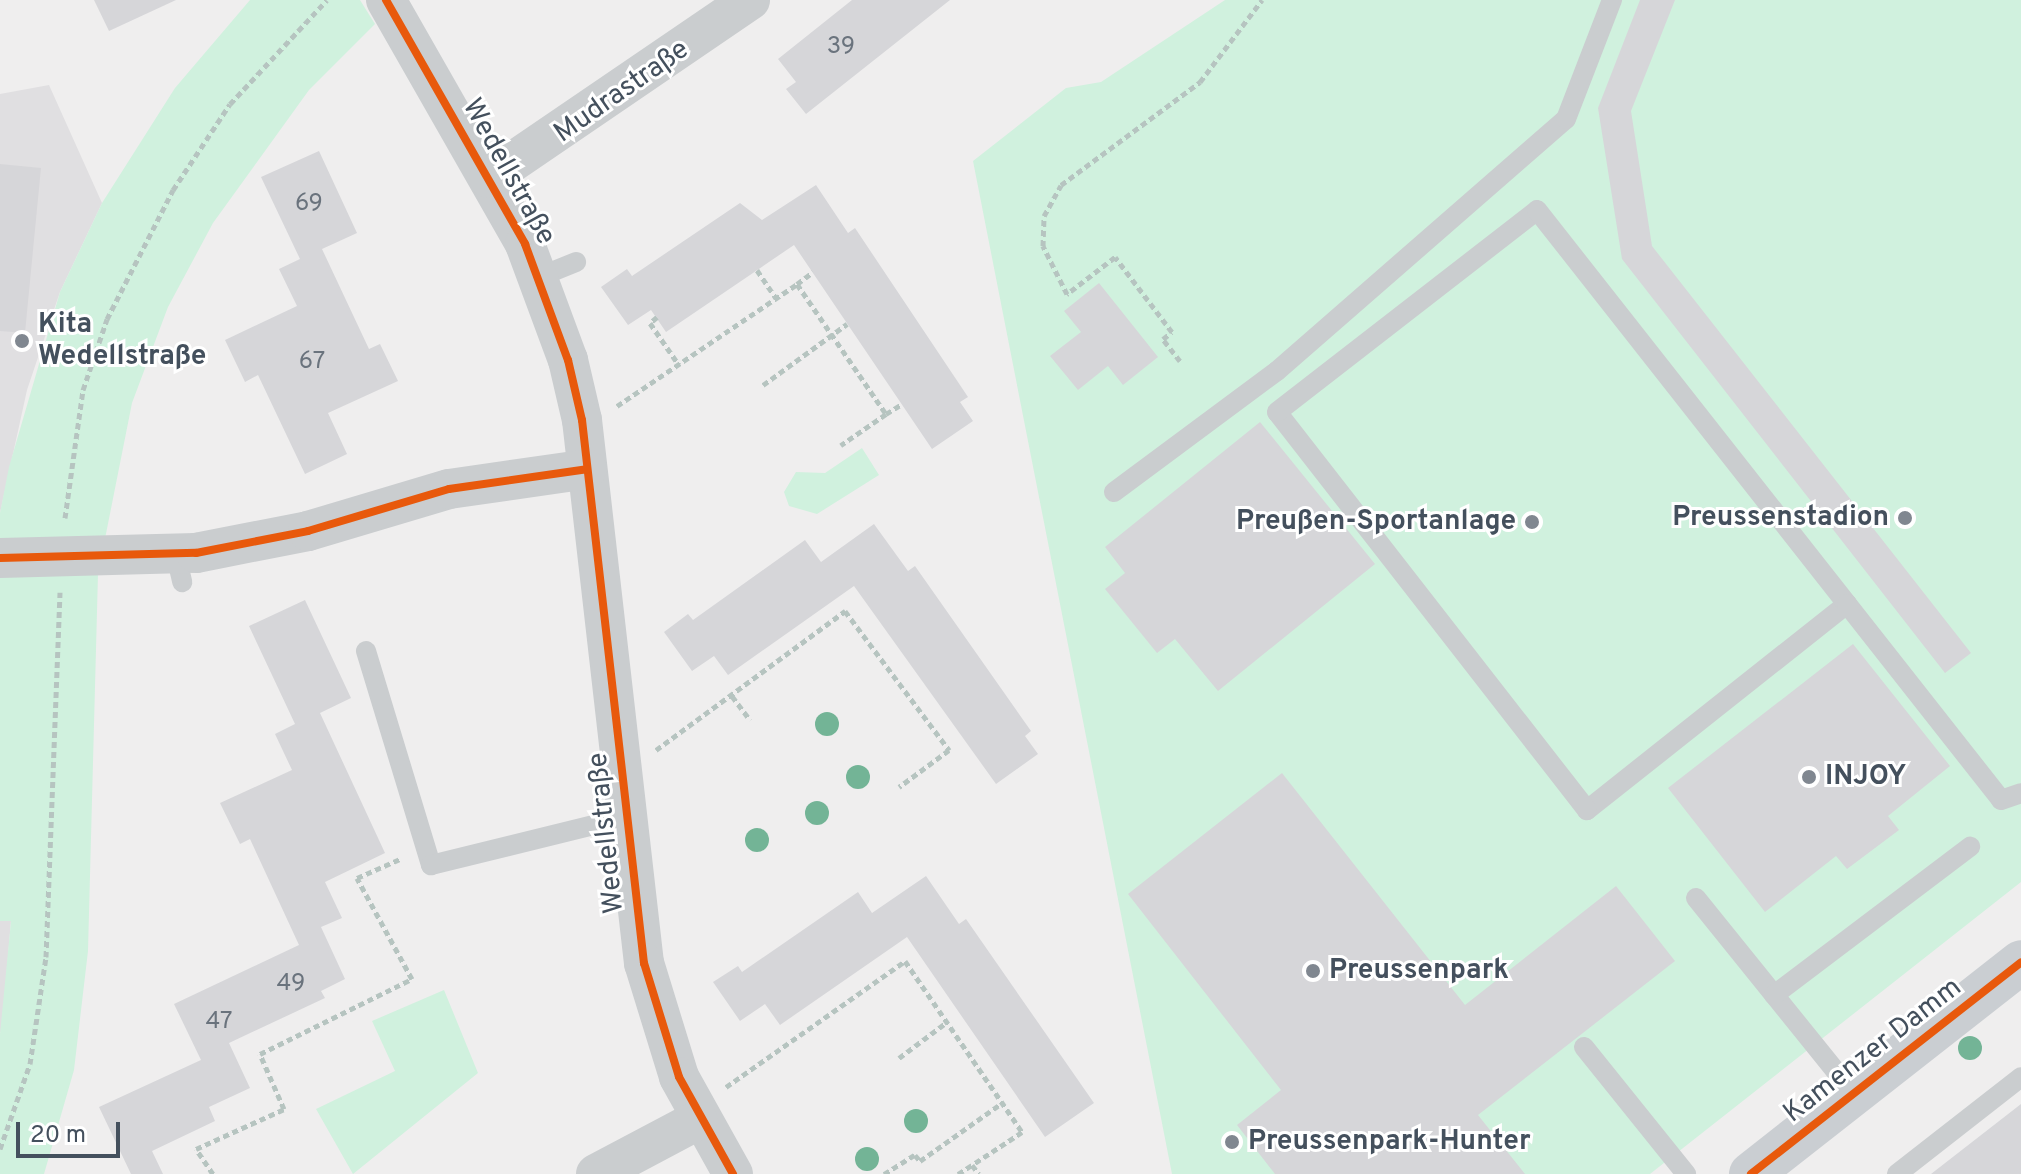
<!DOCTYPE html>
<meta charset="utf-8">
<style>
body{margin:0}
#map{position:relative;width:2021px;height:1174px;overflow:hidden;background:#efeeee;font-family:Overpass,sans-serif}
div>[style]{position:absolute}
.education>*{inset:0;background:#e0dfe1}
.green>*{inset:0;background:#d0f1de}
.building>*{inset:0;background:#d6d6d9}
.path>*{height:5px;margin-top:-2.5px;transform-origin:0;background:repeating-linear-gradient(90deg,#b6c4c0 0 6px,transparent 0 10px)}
.service>*{height:20px;margin:-10px;padding:0 10px;transform-origin:10px;border-radius:10px;background:#cacdcf}
.minor>*{height:40px;margin:-20px;padding:0 20px;transform-origin:20px;border-radius:20px;background:#cacdcf}
.secondary>*{height:44px;margin:-22px;padding:0 22px;transform-origin:22px;border-radius:22px;background:#caced2}
.cycleway>*{height:8px;margin:-4px;padding:0 4px;transform-origin:4px;border-radius:4px;background:#e8590c}
.trees>*{width:24px;height:24px;margin:-12px;border-radius:50%;background:#73b496}
.dots>*{width:22px;height:22px;translate:-50% -50%;box-sizing:border-box;border:4px solid #fff;border-radius:50%}
span{translate:-50% -50%;white-space:nowrap;text-align:center;line-height:1.15;-webkit-text-stroke:6px #fff;paint-order:stroke}
.number-label{font-size:24px;color:#6a737d}
.number-label span{-webkit-text-stroke-width:0}
.street-label{font-size:28px;color:#44505d}
.poi-label{font-size:28px;color:#44505d;font-weight:700}
.left{translate:0 -50%;text-align:left}
.right{translate:-100% -50%;text-align:right}
.scale{position:absolute;left:16px;top:1122px;width:104px;height:36px;box-sizing:border-box;border:4px solid #44505d;border-top:0;padding-left:10px;font-size:24px;line-height:28px;white-space:nowrap;color:#44505d;-webkit-text-stroke:6px #fff;paint-order:stroke}
</style>
<div id="map">
<div class="education">
<i style="clip-path:polygon(49px 85px,102px 203px,60px 292px,27px 390px,0 513px,0 94px)"></i>
<i style="clip-path:polygon(11px 920px,2px 1028px,0 1034px,0 921px)"></i>
</div>
<div class="green">
<i style="clip-path:polygon(250px 0,360px 0,375px 24px,309px 90px,213px 223px,168px 307px,132px 403px,98px 574px,88px 951px,74px 1070px,44px 1174px,0 1174px,0 1034px,11px 921px,0 921px,0 513px,9px 467px,60px 292px,102px 203px,175px 88px)"></i>
<i style="clip-path:polygon(1225px 0,2021px 0,2021px 882px,1650px 1174px,1172px 1174px,973px 161px,1066px 88px,1101px 82px)"></i>
<i style="clip-path:polygon(862px 448px,879px 475px,817px 514px,789px 506px,784px 492px,796px 472px,825px 473px)"></i>
<i style="clip-path:polygon(444px 990px,478px 1073px,353px 1174px,316px 1109px,395px 1071px,372px 1021px)"></i>
</div>
<div class="building">
<i style="clip-path:polygon(94px 0,176px 0,109px 31px)"></i>
<i style="clip-path:polygon(852px 0,950px 0,806px 114px,786px 89px,796px 82px,778px 59px)"></i>
<i style="clip-path:polygon(1640px 0,1675px 0,1631px 111px,1652px 246px,1971px 653px,1945px 673px,1622px 259px,1598px 108px)"></i>
<i style="clip-path:polygon(319px 151px,357px 233px,322px 249px,369px 349px,380px 344px,398px 381px,328px 413px,347px 454px,305px 474px,258px 375px,245px 382px,225px 340px,297px 306px,279px 269px,300px 259px,261px 177px)"></i>
<i style="clip-path:polygon(0 164px,41px 168px,25px 333px,0 331px)"></i>
<i style="clip-path:polygon(816px 185px,848px 233px,855px 228px,968px 397px,960px 402px,973px 421px,932px 449px,794px 245px,666px 332px,651px 310px,628px 325px,601px 287px,627px 269px,632px 276px,740px 203px,762px 220px)"></i>
<i style="clip-path:polygon(1099px 283px,1158px 357px,1123px 385px,1108px 366px,1078px 390px,1050px 356px,1081px 332px,1064px 311px)"></i>
<i style="clip-path:polygon(1260px 422px,1375px 564px,1218px 691px,1175px 639px,1157px 653px,1105px 589px,1125px 573px,1105px 547px)"></i>
<i style="clip-path:polygon(874px 524px,908px 571px,915px 566px,1031px 731px,1025px 736px,1038px 754px,996px 784px,854px 586px,728px 675px,714px 656px,692px 671px,664px 632px,688px 614px,693px 620px,805px 540px,821px 562px)"></i>
<i style="clip-path:polygon(305px 600px,351px 698px,320px 713px,385px 853px,325px 882px,342px 918px,321px 927px,345px 979px,321px 991px,325px 998px,229px 1043px,250px 1088px,209px 1107px,215px 1121px,152px 1151px,163px 1174px,131px 1174px,99px 1107px,201px 1060px,174px 1004px,299px 945px,250px 839px,240px 844px,220px 803px,292px 770px,275px 734px,295px 724px,249px 626px)"></i>
<i style="clip-path:polygon(1853px 644px,1950px 766px,1888px 816px,1899px 830px,1847px 869px,1836px 856px,1765px 912px,1668px 788px)"></i>
<i style="clip-path:polygon(1282px 773px,1465px 1005px,1616px 886px,1675px 961px,1478px 1115px,1525px 1174px,1275px 1174px,1237px 1125px,1281px 1090px,1128px 894px)"></i>
<i style="clip-path:polygon(926px 876px,959px 924px,966px 919px,1094px 1103px,1045px 1137px,907px 937px,780px 1025px,765px 1004px,740px 1021px,713px 982px,738px 966px,742px 972px,858px 892px,872px 913px)"></i>
<i style="clip-path:polygon(2021px 1104px,2021px 1174px,1931px 1174px)"></i>
</div>
<div class="path">
<i style="left:757px;top:270px;width:34px;rotate:56deg"></i>
<i style="left:797px;top:284px;width:20px;rotate:-37deg"></i>
<i style="left:657px;top:317px;width:9px;rotate:139deg"></i>
<i style="left:650px;top:323px;width:51px;rotate:55.4deg"></i>
<i style="left:1180px;top:361px;width:28px;rotate:-128deg"></i>
<i style="left:1163px;top:339px;width:11px;rotate:-38deg"></i>
<i style="left:1172px;top:332px;width:94px;rotate:-127.2deg"></i>
<i style="left:1115px;top:257px;width:61px;rotate:142.4deg"></i>
<i style="left:1067px;top:294px;width:54px;rotate:-116.6deg"></i>
<i style="left:1043px;top:246px;width:30px;rotate:-88deg"></i>
<i style="left:1044px;top:216px;width:35px;rotate:-61deg"></i>
<i style="left:1061px;top:185px;width:173px;rotate:-36.5deg"></i>
<i style="left:1200px;top:82px;width:103px;rotate:-52.9deg"></i>
<i style="left:763px;top:385px;width:104px;rotate:-36deg"></i>
<i style="left:617px;top:406px;width:217px;rotate:-34.1deg"></i>
<i style="left:797px;top:284px;width:158px;rotate:55.6deg"></i>
<i style="left:886px;top:414px;width:55px;rotate:145.4deg"></i>
<i style="left:886px;top:414px;width:19px;rotate:-32deg"></i>
<i style="left:65px;top:518px;width:129px;rotate:-82deg"></i>
<i style="left:83px;top:390px;width:75px;rotate:-71.3deg"></i>
<i style="left:107px;top:319px;width:145px;rotate:-62.9deg"></i>
<i style="left:173px;top:190px;width:103px;rotate:-56.5deg"></i>
<i style="left:230px;top:104px;width:142px;rotate:-47deg"></i>
<i style="left:732px;top:696px;width:30px;rotate:53deg"></i>
<i style="left:656px;top:750px;width:235px;rotate:-36.3deg"></i>
<i style="left:845px;top:611px;width:174px;rotate:53.2deg"></i>
<i style="left:949px;top:750px;width:62px;rotate:143.5deg"></i>
<i style="left:899px;top:1058px;width:60px;rotate:-36.9deg"></i>
<i style="left:726px;top:1087px;width:219px;rotate:-35.1deg"></i>
<i style="left:905px;top:961px;width:207px;rotate:55.6deg"></i>
<i style="left:1022px;top:1132px;width:60px;rotate:146.6deg"></i>
<i style="left:972px;top:1165px;width:11px;rotate:52deg"></i>
<i style="left:0;top:1149px;width:90px;rotate:-70.6deg"></i>
<i style="left:30px;top:1064px;width:108px;rotate:-81.5deg"></i>
<i style="left:46px;top:957px;width:365px;rotate:-87.8deg"></i>
<i style="left:213px;top:1174px;width:30px;rotate:-124deg"></i>
<i style="left:196px;top:1149px;width:97px;rotate:-24.4deg"></i>
<i style="left:284px;top:1109px;width:60px;rotate:-113.6deg"></i>
<i style="left:260px;top:1054px;width:169px;rotate:-26.3deg"></i>
<i style="left:412px;top:979px;width:115px;rotate:-118.6deg"></i>
<i style="left:357px;top:878px;width:47px;rotate:-23.8deg"></i>
<i style="left:884px;top:1174px;width:36px;rotate:-32deg"></i>
<i style="left:915px;top:1155px;width:8px;rotate:50deg"></i>
<i style="left:920px;top:1161px;width:100px;rotate:-35.3deg"></i>
<i style="left:958px;top:1174px;width:17px;rotate:-33deg"></i>
</div>
<div class="service">
<i style="left:539px;top:277px;width:40px;rotate:-22deg"></i>
<i style="left:1114px;top:492px;width:203px;rotate:-36.6deg"></i>
<i style="left:1277px;top:371px;width:383px;rotate:-41.1deg"></i>
<i style="left:1566px;top:119px;width:128px;rotate:-68.9deg"></i>
<i style="left:176px;top:555px;width:28px;rotate:77deg"></i>
<i style="left:1847px;top:604px;width:332px;rotate:141.6deg"></i>
<i style="left:1587px;top:810px;width:504px;rotate:-127.91deg"></i>
<i style="left:1277px;top:412px;width:329px;rotate:-37.8deg"></i>
<i style="left:1537px;top:210px;width:501px;rotate:51.8deg"></i>
<i style="left:1847px;top:604px;width:249px;rotate:51.8deg"></i>
<i style="left:2001px;top:800px;width:21px;rotate:-19deg"></i>
<i style="left:366px;top:651px;width:224px;rotate:73.1deg"></i>
<i style="left:431px;top:865px;width:202px;rotate:-13.8deg"></i>
<i style="left:1696px;top:898px;width:252px;rotate:51.1deg"></i>
<i style="left:1774px;top:995px;width:246px;rotate:-37.1deg"></i>
<i style="left:1584px;top:1047px;width:163px;rotate:51.2deg"></i>
<i style="left:1897px;top:1174px;width:157px;rotate:-38deg"></i>
</div>
<div class="minor">
<i style="left:386px;top:0;width:281px;rotate:60.3deg"></i>
<i style="left:525px;top:244px;width:124px;rotate:69.7deg"></i>
<i style="left:568px;top:360px;width:62px;rotate:76.9deg"></i>
<i style="left:582px;top:420px;width:547px;rotate:83.49deg"></i>
<i style="left:644px;top:963px;width:119px;rotate:72.9deg"></i>
<i style="left:679px;top:1077px;width:111px;rotate:60.9deg"></i>
<i style="left:489px;top:178px;width:316px;rotate:-34.3deg"></i>
<i style="left:0;top:558px;width:196px;rotate:-1.5deg"></i>
<i style="left:196px;top:553px;width:114px;rotate:-11.1deg"></i>
<i style="left:308px;top:531px;width:147px;rotate:-16.6deg"></i>
<i style="left:449px;top:489px;width:139px;rotate:-8.2deg"></i>
<i style="left:596px;top:1174px;width:115px;rotate:-27.9deg"></i>
</div>
<div class="secondary">
<i style="left:1751px;top:1174px;width:343px;rotate:-38.1deg"></i>
</div>
<div class="cycleway">
<i style="left:386px;top:0;width:281px;rotate:60.3deg"></i>
<i style="left:525px;top:244px;width:124px;rotate:69.7deg"></i>
<i style="left:568px;top:360px;width:62px;rotate:76.9deg"></i>
<i style="left:582px;top:420px;width:547px;rotate:83.49deg"></i>
<i style="left:644px;top:963px;width:119px;rotate:72.9deg"></i>
<i style="left:679px;top:1077px;width:111px;rotate:60.9deg"></i>
<i style="left:0;top:558px;width:196px;rotate:-1.5deg"></i>
<i style="left:196px;top:553px;width:114px;rotate:-11.1deg"></i>
<i style="left:308px;top:531px;width:147px;rotate:-16.6deg"></i>
<i style="left:449px;top:489px;width:139px;rotate:-8.2deg"></i>
<i style="left:1751px;top:1174px;width:343px;rotate:-38.1deg"></i>
</div>
<div class="trees">
<i style="left:827px;top:724px"></i>
<i style="left:858px;top:777px"></i>
<i style="left:817px;top:813px"></i>
<i style="left:757px;top:840px"></i>
<i style="left:1970px;top:1048px"></i>
<i style="left:916px;top:1121px"></i>
<i style="left:867px;top:1159px"></i>
</div>
<div class="dots">
<i style="left:22px;top:341px;background:#808790"></i>
<i style="left:1905px;top:518px;background:#808790"></i>
<i style="left:1532px;top:522px;background:#808790"></i>
<i style="left:1809px;top:777px;background:#808790"></i>
<i style="left:1313px;top:971px;background:#808790"></i>
<i style="left:1232px;top:1142px;background:#808790"></i>
</div>
<div class="number-label">
<span style="left:841px;top:48px">39</span>
<span style="left:309px;top:205px">69</span>
<span style="left:312px;top:363px">67</span>
<span style="left:291px;top:985px">49</span>
<span style="left:219px;top:1023px">47</span>
</div>
<div class="street-label">
<span style="left:622px;top:92px;rotate:-35deg">Mudrastraße</span>
<span style="left:508px;top:172px;rotate:61deg">Wedellstraße</span>
<span style="left:607px;top:833px;rotate:-96deg">Wedellstraße</span>
<span style="left:1873px;top:1051px;rotate:-38deg">Kamenzer Damm</span>
</div>
<div class="poi-label">
<span class="left" style="left:38px;top:341px">Kita<br>Wedellstraße</span>
<span class="right" style="left:1889px;top:518px">Preussenstadion</span>
<span class="right" style="left:1516px;top:522px">Preußen-Sportanlage</span>
<span class="left" style="left:1825px;top:777px">INJOY</span>
<span class="left" style="left:1329px;top:971px">Preussenpark</span>
<span class="left" style="left:1248px;top:1142px">Preussenpark-Hunter</span>
</div>
<div class="scale">20 m</div>
</div>
